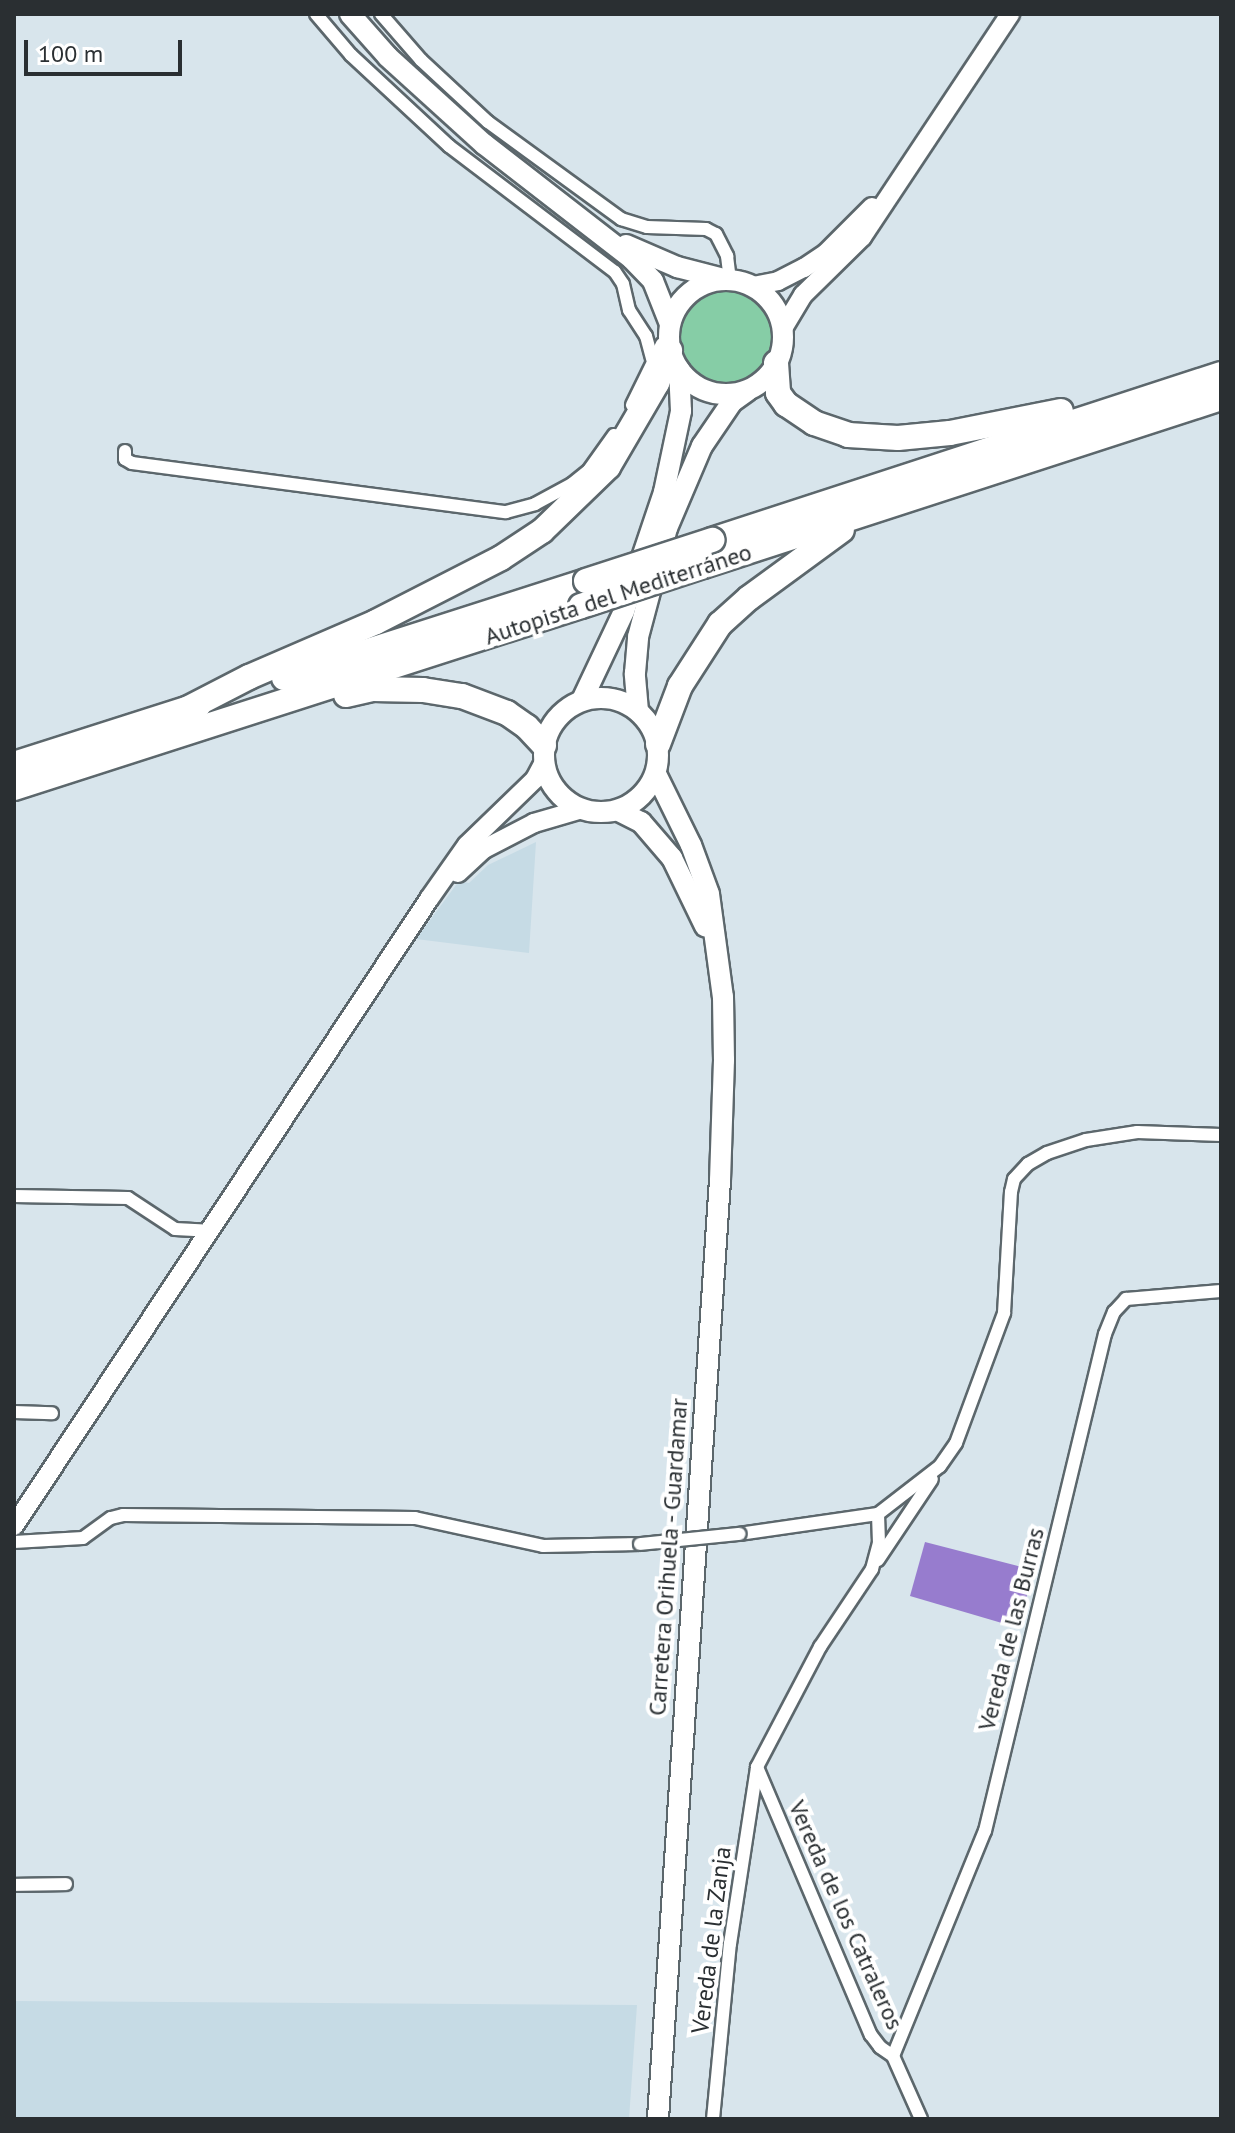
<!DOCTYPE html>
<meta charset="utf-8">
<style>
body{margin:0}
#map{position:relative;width:1235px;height:2133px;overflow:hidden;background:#d8e5ec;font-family:"PT Sans",sans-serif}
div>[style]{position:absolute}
.built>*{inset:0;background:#c6dbe5}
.green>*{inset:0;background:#86cda6}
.round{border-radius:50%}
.water>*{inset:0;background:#977cce}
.roads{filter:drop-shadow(2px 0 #5c676c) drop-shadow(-2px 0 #5c676c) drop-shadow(0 2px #5c676c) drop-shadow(0 -2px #5c676c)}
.minor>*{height:12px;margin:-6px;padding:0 6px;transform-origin:6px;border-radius:6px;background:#fff}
.secondary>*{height:18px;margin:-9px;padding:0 9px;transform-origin:9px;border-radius:9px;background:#fff}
.primary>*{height:20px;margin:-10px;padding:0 10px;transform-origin:10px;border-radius:10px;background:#fff}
.primary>.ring{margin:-10px;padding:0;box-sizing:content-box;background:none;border:20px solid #fff;border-radius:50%}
.motorway>*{height:24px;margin:-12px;padding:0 12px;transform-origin:12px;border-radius:12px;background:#fff}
.bridges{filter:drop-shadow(2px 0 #5c676c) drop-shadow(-2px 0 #5c676c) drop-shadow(0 2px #5c676c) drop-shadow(0 -2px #5c676c)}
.minor-bridge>*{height:12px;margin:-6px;padding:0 6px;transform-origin:6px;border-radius:6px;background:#fff}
.motorway-bridge>*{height:24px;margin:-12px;padding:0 12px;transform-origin:12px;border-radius:12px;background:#fff}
span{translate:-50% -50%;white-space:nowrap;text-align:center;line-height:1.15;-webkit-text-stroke:8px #fff;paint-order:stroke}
.street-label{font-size:24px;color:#2a2f32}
.frame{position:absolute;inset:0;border:16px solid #2a2f32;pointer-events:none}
.scale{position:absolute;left:24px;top:40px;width:158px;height:36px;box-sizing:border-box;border:4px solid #2a2f32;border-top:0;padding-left:10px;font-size:24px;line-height:28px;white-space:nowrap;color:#2a2f32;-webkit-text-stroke:6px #fff;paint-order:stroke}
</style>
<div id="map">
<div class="built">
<i style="clip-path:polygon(536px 842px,529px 953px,416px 939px,459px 881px,469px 883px,488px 865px)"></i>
<i style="clip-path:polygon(14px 2001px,637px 2005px,629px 2119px,14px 2119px)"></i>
</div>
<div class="green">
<i class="round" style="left:678px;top:290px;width:94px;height:94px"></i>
</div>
<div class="water">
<i style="clip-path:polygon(925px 1542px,1033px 1570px,1019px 1628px,910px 1596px)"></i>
</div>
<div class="roads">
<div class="minor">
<i style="left:316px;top:14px;width:54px;rotate:49.5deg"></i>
<i style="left:351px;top:55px;width:134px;rotate:42.9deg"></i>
<i style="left:449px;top:146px;width:208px;rotate:37.2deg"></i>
<i style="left:615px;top:272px;width:14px;rotate:56deg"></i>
<i style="left:623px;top:284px;width:27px;rotate:77deg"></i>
<i style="left:629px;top:310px;width:31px;rotate:57deg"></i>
<i style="left:646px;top:336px;width:24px;rotate:75deg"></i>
<i style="left:381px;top:14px;width:61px;rotate:49deg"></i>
<i style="left:421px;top:60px;width:91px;rotate:42.8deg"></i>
<i style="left:488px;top:122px;width:165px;rotate:36.1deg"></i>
<i style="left:621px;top:219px;width:27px;rotate:17deg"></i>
<i style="left:647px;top:227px;width:59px;rotate:1.9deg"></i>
<i style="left:706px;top:229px;width:11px;rotate:27deg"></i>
<i style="left:716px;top:234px;width:25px;rotate:63deg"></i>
<i style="left:727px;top:256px;width:23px;rotate:83deg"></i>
<i style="left:632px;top:405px;width:68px;rotate:-63.8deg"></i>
<i style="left:125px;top:451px;width:8px;rotate:90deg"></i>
<i style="left:125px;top:459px;width:8px;rotate:30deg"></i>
<i style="left:132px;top:463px;width:377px;rotate:7.5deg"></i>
<i style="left:506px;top:512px;width:30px;rotate:-15deg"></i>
<i style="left:535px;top:504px;width:42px;rotate:-28.4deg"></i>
<i style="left:572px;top:484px;width:22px;rotate:-39deg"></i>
<i style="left:589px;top:470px;width:43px;rotate:-54.5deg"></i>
<i style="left:14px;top:1196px;width:114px;rotate:1deg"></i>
<i style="left:128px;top:1198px;width:56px;rotate:33.4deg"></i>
<i style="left:175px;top:1229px;width:34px;rotate:3deg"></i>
<i style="left:14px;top:1412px;width:38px;rotate:2deg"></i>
<i style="left:739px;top:1534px;width:140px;rotate:-8.2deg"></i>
<i style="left:878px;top:1514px;width:78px;rotate:-37.7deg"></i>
<i style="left:940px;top:1466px;width:28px;rotate:-55deg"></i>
<i style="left:956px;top:1443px;width:139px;rotate:-69.7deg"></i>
<i style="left:1004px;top:1313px;width:121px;rotate:-86.7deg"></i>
<i style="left:1011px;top:1192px;width:13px;rotate:-77deg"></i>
<i style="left:1014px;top:1179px;width:21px;rotate:-47deg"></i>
<i style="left:1028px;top:1164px;width:22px;rotate:-30deg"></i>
<i style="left:1047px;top:1153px;width:41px;rotate:-18.4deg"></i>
<i style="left:1086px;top:1140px;width:52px;rotate:-8.9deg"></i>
<i style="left:1137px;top:1132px;width:84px;rotate:2deg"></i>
<i style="left:14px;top:1542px;width:69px;rotate:-3.3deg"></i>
<i style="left:83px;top:1538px;width:34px;rotate:-36deg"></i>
<i style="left:111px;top:1518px;width:12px;rotate:-14deg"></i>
<i style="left:123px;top:1515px;width:292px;rotate:0.6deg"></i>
<i style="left:415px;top:1518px;width:131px;rotate:12.3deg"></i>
<i style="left:543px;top:1546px;width:97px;rotate:-1.2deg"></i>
<i style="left:878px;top:1560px;width:97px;rotate:-56.3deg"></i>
<i style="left:757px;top:1767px;width:291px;rotate:67deg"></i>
<i style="left:871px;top:2035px;width:15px;rotate:53deg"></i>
<i style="left:880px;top:2047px;width:16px;rotate:35deg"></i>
<i style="left:893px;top:2056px;width:69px;rotate:66deg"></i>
<i style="left:14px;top:1885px;width:52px;rotate:-1.1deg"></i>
<i style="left:893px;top:2056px;width:243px;rotate:-67.8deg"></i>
<i style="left:985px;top:1831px;width:511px;rotate:-76.43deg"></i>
<i style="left:1105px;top:1334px;width:24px;rotate:-68deg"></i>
<i style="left:1114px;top:1312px;width:18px;rotate:-47deg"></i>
<i style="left:1126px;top:1299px;width:95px;rotate:-4.8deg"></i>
<i style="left:713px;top:2119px;width:176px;rotate:-84.5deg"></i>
<i style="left:730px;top:1944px;width:179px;rotate:-81.3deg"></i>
<i style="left:757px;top:1767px;width:136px;rotate:-62.3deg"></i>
<i style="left:820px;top:1647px;width:94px;rotate:-56.3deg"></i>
<i style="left:872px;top:1569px;width:27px;rotate:-75deg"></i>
<i style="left:879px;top:1543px;width:29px;rotate:-92deg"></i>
</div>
<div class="secondary">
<i style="left:753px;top:286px;width:25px;rotate:-11deg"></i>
<i style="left:778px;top:281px;width:29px;rotate:-27deg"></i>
<i style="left:804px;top:268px;width:27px;rotate:-34deg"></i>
<i style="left:826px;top:253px;width:65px;rotate:-45deg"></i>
<i style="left:782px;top:330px;width:41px;rotate:-59deg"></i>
<i style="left:803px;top:295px;width:83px;rotate:-44.5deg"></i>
<i style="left:862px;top:237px;width:268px;rotate:-56.4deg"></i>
<i style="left:458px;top:873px;width:35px;rotate:-43deg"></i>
<i style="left:484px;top:849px;width:56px;rotate:-27.5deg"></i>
<i style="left:534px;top:823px;width:47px;rotate:-16.1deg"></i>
<i style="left:14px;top:1526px;width:752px;rotate:-56.5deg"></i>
<i style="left:429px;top:899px;width:66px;rotate:-54.9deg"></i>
<i style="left:467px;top:845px;width:95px;rotate:-44.1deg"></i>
<i style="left:535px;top:779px;width:17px;rotate:-62deg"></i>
</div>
<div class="primary">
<i style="left:350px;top:14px;width:57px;rotate:48.5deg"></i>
<i style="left:388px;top:57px;width:130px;rotate:42.2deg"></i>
<i style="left:484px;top:144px;width:187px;rotate:37.8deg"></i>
<i style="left:632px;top:259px;width:30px;rotate:46deg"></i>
<i style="left:653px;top:281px;width:46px;rotate:68.4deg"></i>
<i style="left:626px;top:245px;width:56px;rotate:23.3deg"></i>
<i style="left:677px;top:267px;width:49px;rotate:14.3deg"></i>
<i class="ring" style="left:669px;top:280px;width:94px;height:94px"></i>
<i class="ring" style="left:544px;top:698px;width:94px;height:94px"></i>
<i style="left:582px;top:700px;width:98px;rotate:-64.7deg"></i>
<i style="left:624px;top:611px;width:126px;rotate:-71.4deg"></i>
<i style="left:664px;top:492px;width:83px;rotate:-78.1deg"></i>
<i style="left:681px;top:411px;width:42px;rotate:-92.7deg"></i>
<i style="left:638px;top:711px;width:38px;rotate:-95deg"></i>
<i style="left:635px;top:673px;width:36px;rotate:-85deg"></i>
<i style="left:638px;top:637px;width:113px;rotate:-75.1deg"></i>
<i style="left:667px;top:528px;width:89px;rotate:-66.9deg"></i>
<i style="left:702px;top:446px;width:53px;rotate:-55.7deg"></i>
<i style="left:732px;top:402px;width:19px;rotate:-36deg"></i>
<i style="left:656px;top:774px;width:79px;rotate:63.8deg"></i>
<i style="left:691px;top:845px;width:52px;rotate:69.8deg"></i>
<i style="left:709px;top:894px;width:104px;rotate:82.3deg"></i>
<i style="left:723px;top:997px;width:63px;rotate:89.1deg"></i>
<i style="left:724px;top:1060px;width:120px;rotate:91.9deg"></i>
<i style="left:720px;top:1180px;width:941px;rotate:93.78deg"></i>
<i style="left:619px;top:811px;width:25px;rotate:27deg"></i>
<i style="left:641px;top:822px;width:48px;rotate:49.3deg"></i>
<i style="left:672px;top:858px;width:76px;rotate:64.1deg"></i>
</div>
<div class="motorway">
<i style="left:776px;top:363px;width:30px;rotate:86deg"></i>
<i style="left:778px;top:393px;width:14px;rotate:54deg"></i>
<i style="left:786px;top:404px;width:34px;rotate:34deg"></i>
<i style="left:814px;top:423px;width:36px;rotate:19deg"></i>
<i style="left:848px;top:435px;width:50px;rotate:3.4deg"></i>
<i style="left:898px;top:438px;width:52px;rotate:-5.5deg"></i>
<i style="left:950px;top:433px;width:113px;rotate:-11.2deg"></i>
<i style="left:712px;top:540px;width:535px;rotate:-18.06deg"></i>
<i style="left:703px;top:566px;width:545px;rotate:-17.97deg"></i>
<i style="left:284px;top:678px;width:317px;rotate:-17.8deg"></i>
<i style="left:346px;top:695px;width:28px;rotate:-13deg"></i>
<i style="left:373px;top:689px;width:50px;rotate:1.1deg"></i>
<i style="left:423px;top:690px;width:39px;rotate:9deg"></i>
<i style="left:462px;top:696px;width:48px;rotate:20.7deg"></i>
<i style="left:507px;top:713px;width:24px;rotate:35deg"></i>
<i style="left:527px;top:727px;width:25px;rotate:47deg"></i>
<i style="left:185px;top:710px;width:72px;rotate:-27.3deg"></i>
<i style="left:249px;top:677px;width:138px;rotate:-23.4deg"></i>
<i style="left:376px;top:622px;width:140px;rotate:-27.1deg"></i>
<i style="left:501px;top:558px;width:49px;rotate:-33.4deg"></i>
<i style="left:542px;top:531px;width:92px;rotate:-44.1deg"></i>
<i style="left:608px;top:467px;width:97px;rotate:-59.7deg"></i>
<i style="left:657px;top:383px;width:35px;rotate:-68deg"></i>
<i style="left:658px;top:744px;width:62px;rotate:-69.2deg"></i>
<i style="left:680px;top:686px;width:74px;rotate:-57.2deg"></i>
<i style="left:720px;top:624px;width:39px;rotate:-42deg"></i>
<i style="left:749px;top:598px;width:115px;rotate:-36.2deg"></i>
<i style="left:14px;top:764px;width:194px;rotate:-17.7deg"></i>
<i style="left:14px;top:788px;width:595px;rotate:-17.8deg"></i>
</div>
</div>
<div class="bridges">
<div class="minor-bridge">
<i style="left:640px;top:1544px;width:100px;rotate:-5.8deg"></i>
</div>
<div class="motorway-bridge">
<i style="left:586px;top:581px;width:133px;rotate:-18deg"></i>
<i style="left:581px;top:606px;width:128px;rotate:-18.2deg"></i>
</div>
</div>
<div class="street-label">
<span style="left:618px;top:594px;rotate:-18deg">Autopista del Mediterráneo</span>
<span style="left:668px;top:1557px;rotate:-86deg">Carretera Orihuela - Guardamar</span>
<span style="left:1011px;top:1629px;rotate:-76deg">Vereda de las Burras</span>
<span style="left:846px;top:1915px;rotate:66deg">Vereda de los Catraleros</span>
<span style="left:711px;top:1940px;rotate:-83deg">Vereda de la Zanja</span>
</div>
<div class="frame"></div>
<div class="scale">100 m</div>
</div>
